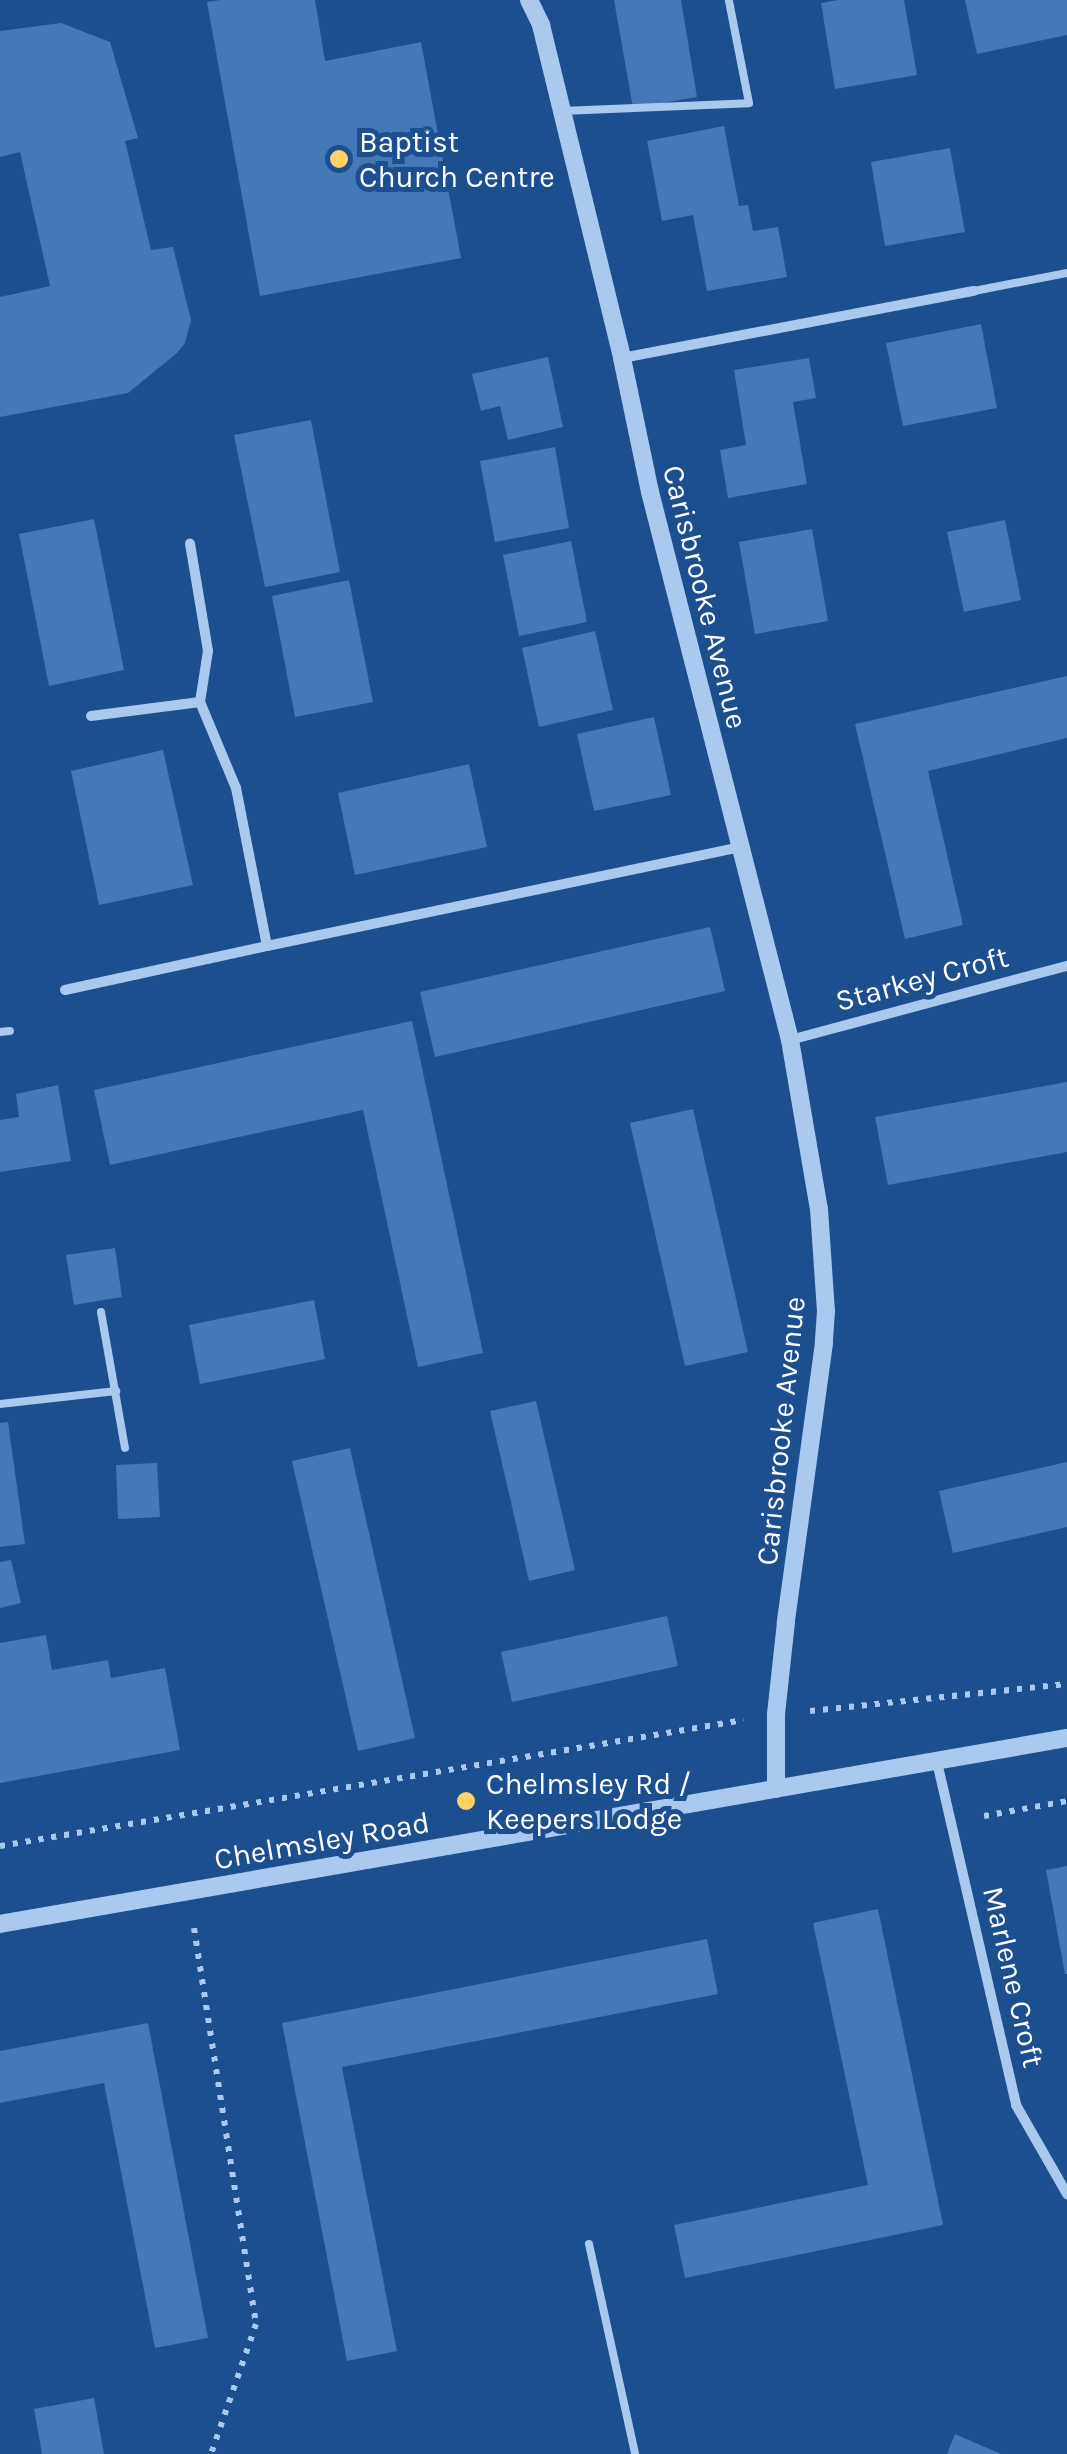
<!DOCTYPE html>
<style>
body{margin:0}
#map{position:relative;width:1067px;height:2454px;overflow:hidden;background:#1b4f8f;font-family:Karla,sans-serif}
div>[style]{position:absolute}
.building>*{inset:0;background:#4478b7}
.path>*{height:6px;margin-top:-3px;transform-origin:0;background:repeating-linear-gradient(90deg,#a9c9ee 0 5px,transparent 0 13px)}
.service>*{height:8px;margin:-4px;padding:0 4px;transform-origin:4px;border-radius:4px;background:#a9c9ee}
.minor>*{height:10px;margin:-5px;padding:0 5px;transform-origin:5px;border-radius:5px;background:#a9c9ee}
.tertiary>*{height:18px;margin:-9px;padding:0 9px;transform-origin:9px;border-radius:9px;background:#a9c9ee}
.dots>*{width:28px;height:28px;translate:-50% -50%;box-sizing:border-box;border:5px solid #1b4f8f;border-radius:50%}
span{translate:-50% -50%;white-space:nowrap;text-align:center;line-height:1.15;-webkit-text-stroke:10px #1b4f8f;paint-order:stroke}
.poi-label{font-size:30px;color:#fff}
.left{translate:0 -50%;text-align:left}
.street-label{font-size:30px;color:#fff}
</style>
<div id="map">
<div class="building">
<i style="clip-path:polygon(220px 0,315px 0,325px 61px,421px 42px,461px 258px,260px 296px,207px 2px)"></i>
<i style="clip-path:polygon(614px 0,681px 0,697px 97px,633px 108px)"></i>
<i style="clip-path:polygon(838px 0,904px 0,917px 75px,835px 89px,821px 3px)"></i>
<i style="clip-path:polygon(965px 0,1067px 0,1067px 35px,977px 54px)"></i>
<i style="clip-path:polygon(61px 23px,110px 42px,138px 138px,125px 141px,151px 250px,173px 247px,191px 320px,185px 343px,177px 353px,128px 393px,0 417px,0 297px,50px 286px,20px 152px,0 157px,0 31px)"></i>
<i style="clip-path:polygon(724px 126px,739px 206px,748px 205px,753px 231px,778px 227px,787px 277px,707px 291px,693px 215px,662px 221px,647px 141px)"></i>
<i style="clip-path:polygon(950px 148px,965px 232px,885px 246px,871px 162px)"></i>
<i style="clip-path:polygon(981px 324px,997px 408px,903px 426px,886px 343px)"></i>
<i style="clip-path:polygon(548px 357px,563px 427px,508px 440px,500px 406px,481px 411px,472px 374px)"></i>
<i style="clip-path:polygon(809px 358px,816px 398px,793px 402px,807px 484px,728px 498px,720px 450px,746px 445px,734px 370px)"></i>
<i style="clip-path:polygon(311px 420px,340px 572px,265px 587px,234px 435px)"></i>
<i style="clip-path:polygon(555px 447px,569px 528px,495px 542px,480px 461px)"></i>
<i style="clip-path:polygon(94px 519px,124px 670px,49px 686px,19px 534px)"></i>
<i style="clip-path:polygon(1005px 520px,1021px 600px,964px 612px,947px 532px)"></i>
<i style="clip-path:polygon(812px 529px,828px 621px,755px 634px,739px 542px)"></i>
<i style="clip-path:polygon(571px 541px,587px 622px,519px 636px,503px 555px)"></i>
<i style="clip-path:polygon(349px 580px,373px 702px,295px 717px,272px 596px)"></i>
<i style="clip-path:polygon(595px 631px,613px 710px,539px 727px,522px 648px)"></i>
<i style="clip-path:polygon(1067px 676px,1067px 738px,928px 771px,963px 925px,905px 939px,855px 724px)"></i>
<i style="clip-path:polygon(654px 717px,671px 795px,594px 811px,577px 734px)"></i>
<i style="clip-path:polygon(163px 750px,193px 885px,99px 905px,71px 771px)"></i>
<i style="clip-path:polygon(469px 764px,487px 847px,355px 875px,338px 793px)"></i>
<i style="clip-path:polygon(710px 927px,725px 991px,435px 1057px,420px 992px)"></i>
<i style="clip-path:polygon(412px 1021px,483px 1353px,418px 1367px,363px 1110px,110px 1165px,94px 1090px)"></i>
<i style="clip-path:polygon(1067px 1082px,1067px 1152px,888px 1185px,875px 1117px)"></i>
<i style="clip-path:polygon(58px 1085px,71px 1161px,0 1172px,0 1120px,19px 1117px,16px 1094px)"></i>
<i style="clip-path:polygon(693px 1109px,748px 1352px,685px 1366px,630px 1123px)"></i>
<i style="clip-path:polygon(115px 1248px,122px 1297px,74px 1305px,66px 1255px)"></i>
<i style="clip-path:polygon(314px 1300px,325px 1359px,200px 1384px,189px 1325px)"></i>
<i style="clip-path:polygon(536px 1401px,575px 1570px,529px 1581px,490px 1411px)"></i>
<i style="clip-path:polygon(8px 1422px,25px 1544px,0 1547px,0 1423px)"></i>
<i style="clip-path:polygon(350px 1448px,415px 1738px,358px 1751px,292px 1461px)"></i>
<i style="clip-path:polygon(1067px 1462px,1067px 1527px,953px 1553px,939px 1491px)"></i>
<i style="clip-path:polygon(157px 1463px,160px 1517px,118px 1519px,116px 1465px)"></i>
<i style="clip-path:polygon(11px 1560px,21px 1603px,0 1608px,0 1562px)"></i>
<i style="clip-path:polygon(667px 1616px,678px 1666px,512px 1702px,501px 1652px)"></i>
<i style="clip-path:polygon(46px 1635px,52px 1670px,108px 1660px,111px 1678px,165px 1668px,180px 1750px,0 1783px,0 1643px)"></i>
<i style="clip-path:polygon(1067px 1866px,1067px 1974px,1065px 1974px,1046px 1870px)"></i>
<i style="clip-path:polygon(878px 1909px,943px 2225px,685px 2278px,674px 2225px,868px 2185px,813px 1923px)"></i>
<i style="clip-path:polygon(707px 1939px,718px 1994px,342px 2067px,397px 2351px,347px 2361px,282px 2023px)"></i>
<i style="clip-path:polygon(148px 2023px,208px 2338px,155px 2348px,104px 2083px,0 2103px,0 2051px)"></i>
<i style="clip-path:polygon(94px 2398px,104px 2454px,42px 2454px,34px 2409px)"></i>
<i style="clip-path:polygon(955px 2434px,1001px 2454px,947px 2454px)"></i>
</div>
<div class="path">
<i style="left:810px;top:1711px;width:258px;rotate:-6deg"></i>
<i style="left:984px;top:1816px;width:84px;rotate:-10.2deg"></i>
<i style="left:0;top:1846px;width:754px;rotate:-9.62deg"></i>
<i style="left:194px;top:1928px;width:401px;rotate:81.1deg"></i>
<i style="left:256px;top:2324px;width:138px;rotate:109.1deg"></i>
</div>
<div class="service">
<i style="left:562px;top:111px;width:187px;rotate:-2.4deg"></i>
<i style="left:749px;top:103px;width:104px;rotate:-101.1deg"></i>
<i style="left:974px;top:291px;width:95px;rotate:-11deg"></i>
<i style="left:0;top:1032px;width:10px;rotate:-6deg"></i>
<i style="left:101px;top:1312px;width:138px;rotate:80deg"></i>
<i style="left:0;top:1404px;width:117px;rotate:-6.4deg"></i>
<i style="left:589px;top:2244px;width:215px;rotate:77.6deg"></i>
</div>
<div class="minor">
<i style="left:622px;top:358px;width:358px;rotate:-10.8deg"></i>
<i style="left:200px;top:702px;width:93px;rotate:67.3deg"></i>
<i style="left:236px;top:788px;width:161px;rotate:78.9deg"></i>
<i style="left:267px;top:946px;width:481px;rotate:-11.8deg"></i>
<i style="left:91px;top:716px;width:110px;rotate:-7.3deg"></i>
<i style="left:200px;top:702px;width:52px;rotate:-81.1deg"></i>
<i style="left:208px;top:651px;width:109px;rotate:-99.5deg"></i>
<i style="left:65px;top:990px;width:207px;rotate:-12.3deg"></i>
<i style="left:790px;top:1040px;width:287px;rotate:-15deg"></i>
<i style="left:937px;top:1762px;width:352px;rotate:77deg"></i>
<i style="left:1016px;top:2105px;width:103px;rotate:60.2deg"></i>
</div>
<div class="tertiary">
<i style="left:529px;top:0;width:28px;rotate:64deg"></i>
<i style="left:541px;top:25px;width:343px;rotate:76.3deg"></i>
<i style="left:622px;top:358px;width:137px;rotate:78.2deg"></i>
<i style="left:650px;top:492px;width:566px;rotate:75.67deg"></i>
<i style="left:790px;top:1040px;width:171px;rotate:80.3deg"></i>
<i style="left:819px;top:1209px;width:102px;rotate:86.1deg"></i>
<i style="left:826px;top:1311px;width:32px;rotate:94deg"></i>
<i style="left:824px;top:1343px;width:282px;rotate:97.8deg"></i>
<i style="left:786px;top:1622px;width:93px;rotate:96.2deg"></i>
<i style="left:776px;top:1714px;width:75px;rotate:90deg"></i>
<i style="left:0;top:1924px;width:1083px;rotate:-9.89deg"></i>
</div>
<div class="dots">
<i style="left:339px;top:159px;background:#ffd166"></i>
<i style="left:466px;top:1801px;background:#ffd166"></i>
</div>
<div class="poi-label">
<span class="left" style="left:359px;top:159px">Baptist<br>Church Centre</span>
<span class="left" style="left:486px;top:1801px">Chelmsley Rd /<br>Keepers Lodge</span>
</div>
<div class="street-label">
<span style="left:705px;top:597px;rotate:76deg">Carisbrooke Avenue</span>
<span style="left:922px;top:979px;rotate:-15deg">Starkey Croft</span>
<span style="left:781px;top:1431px;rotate:-84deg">Carisbrooke Avenue</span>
<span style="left:322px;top:1841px;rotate:-10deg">Chelmsley Road</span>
<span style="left:1013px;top:1977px;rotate:77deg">Marlene Croft</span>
</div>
</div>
